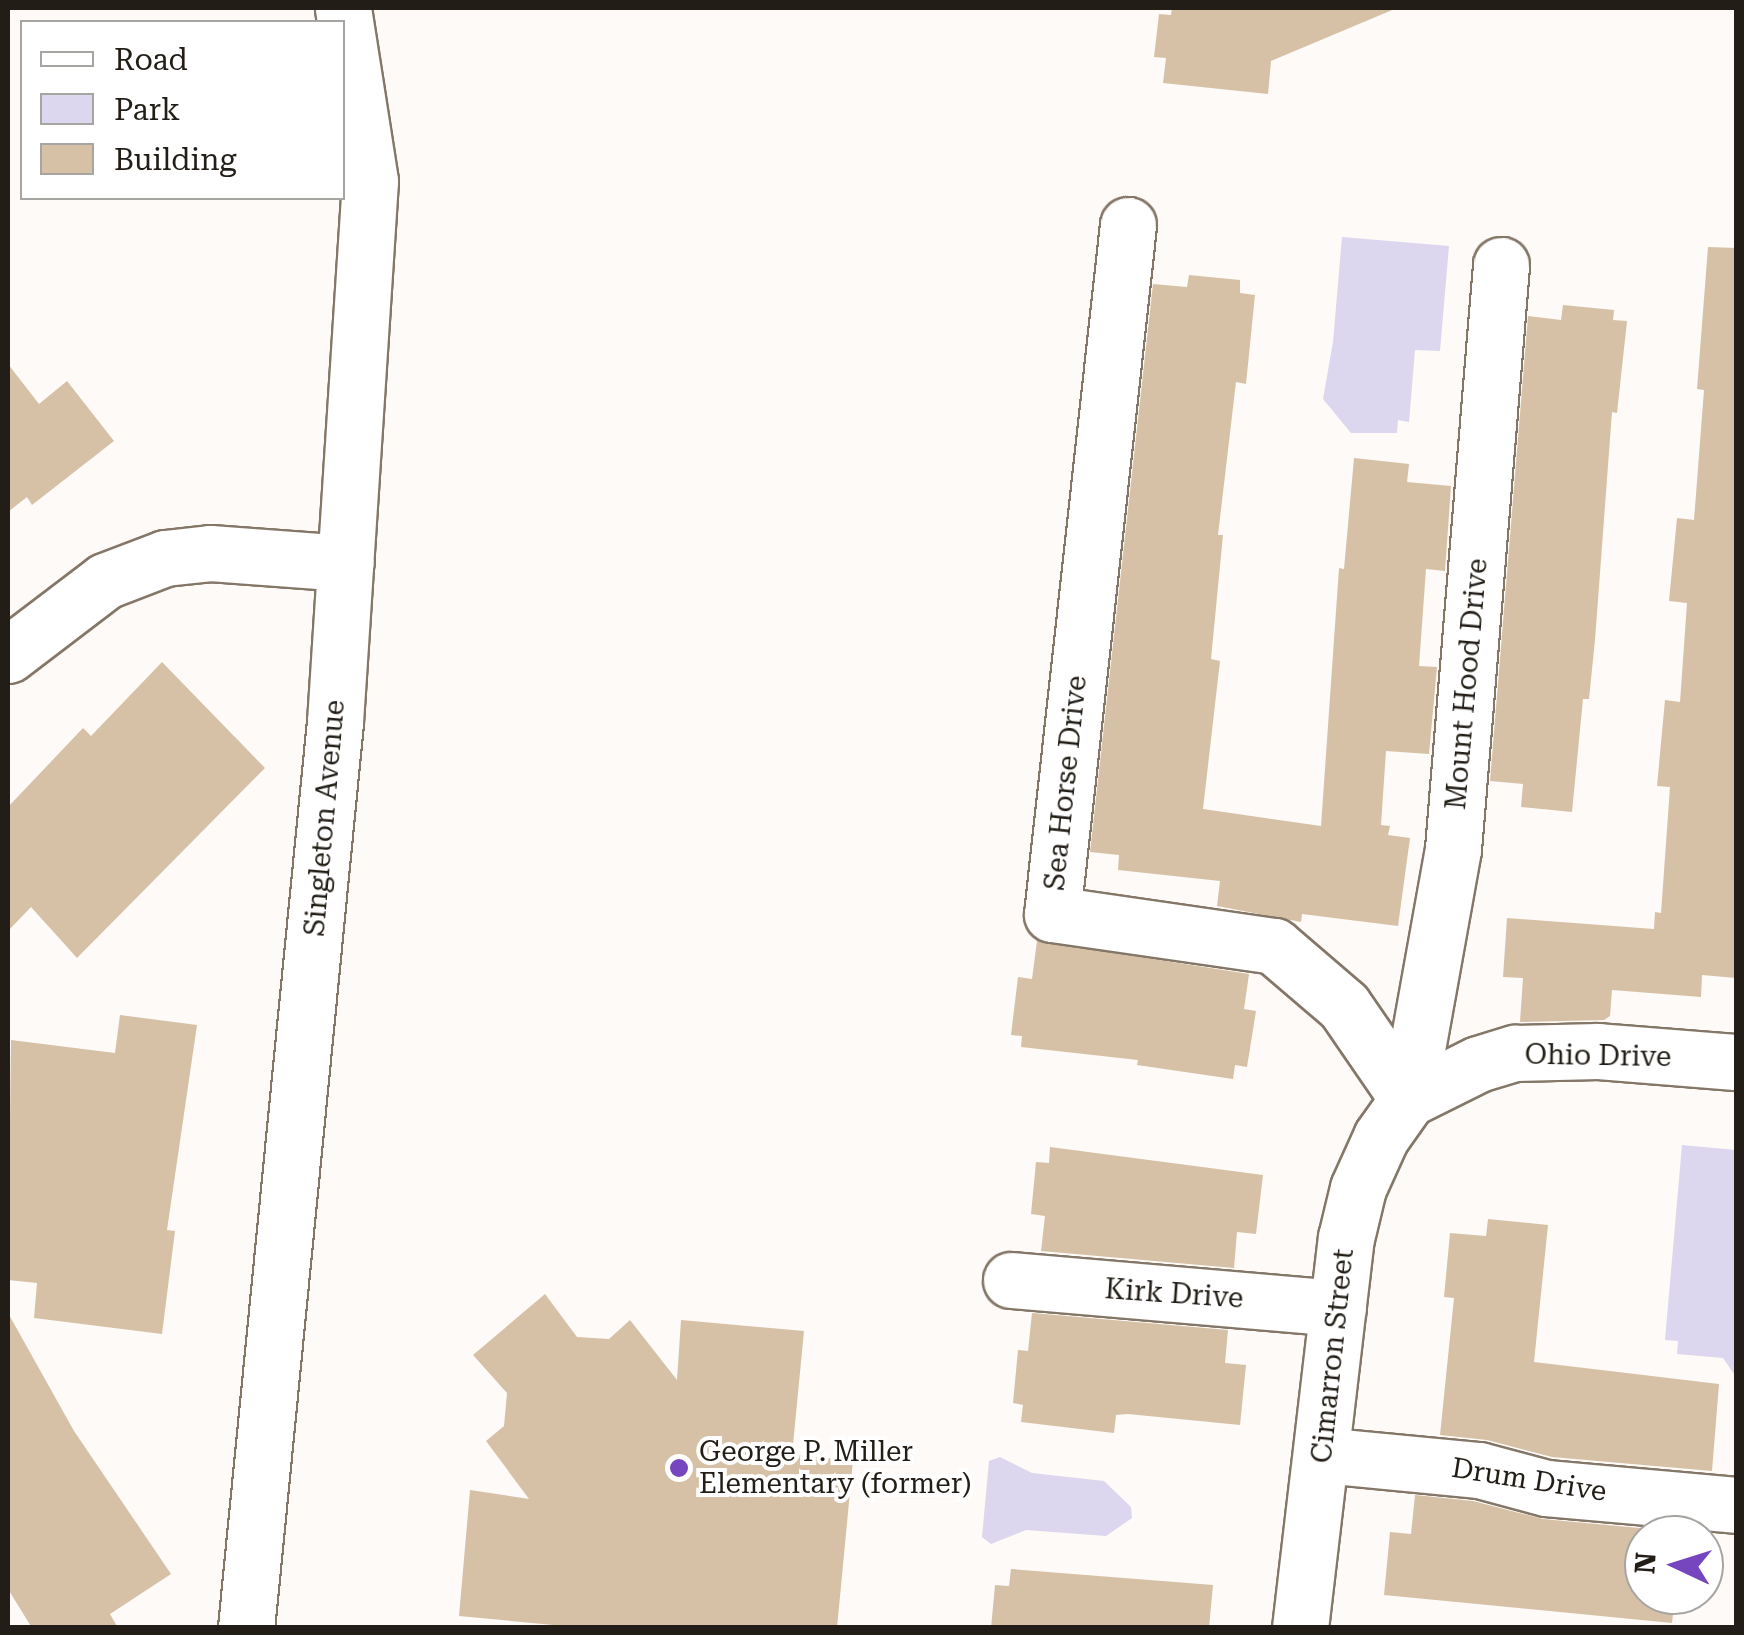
<!DOCTYPE html>
<style>
body{margin:0}
#map{position:relative;width:1744px;height:1635px;overflow:hidden;background:#fdfaf7;font-family:"Roboto Serif",serif}
div>[style]{position:absolute}
.green>*{inset:0;background:#dcd6ee}
.building>*{inset:0;background:#d6c1a6}
.roads{filter:drop-shadow(2px 0 #847768) drop-shadow(-2px 0 #847768) drop-shadow(0 2px #847768) drop-shadow(0 -2px #847768)}
.minor>*{height:55px;margin:-27.5px;padding:0 27.5px;transform-origin:27.5px;border-radius:27.5px;background:#fff}
.dots>*{width:28px;height:28px;translate:-50% -50%;box-sizing:border-box;border:5px solid #fff;border-radius:50%}
span{translate:-50% -50%;white-space:nowrap;text-align:center;line-height:1.15;-webkit-text-stroke:8px #fff;paint-order:stroke}
.street-label{font-size:28px;color:#221d16}
.poi-label{font-size:28px;color:#221d16}
.left{translate:0 -50%;text-align:left}
.frame{position:absolute;inset:0;border:10px solid #221d16;pointer-events:none}
.legend{position:absolute;left:20px;top:20px;width:325px;height:180px;box-sizing:border-box;background:#fff;border:2px solid #a7a5a2;margin:0;padding:12px 18px;list-style:none;font-size:30px;color:#221d16}
.legend li{display:flex;align-items:center;gap:20px;height:50px}
.legend b{width:50px;border:2px solid #a7a5a2}
.north{position:absolute;left:1624px;top:1515px;width:100px;height:100px;box-sizing:border-box;background:#fff;border:2px solid #a7a5a2;border-radius:50%;rotate:274deg;font-size:28px;font-weight:700;line-height:40px;text-align:center;color:#221d16}
.north::after{content:'';display:block;margin:auto;width:35px;height:45px;background:#7646be;clip-path:polygon(50% 0,100% 100%,50% 72%,0 100%)}
</style>
<div id="map">
<div class="green">
<i style="clip-path:polygon(1342px 237px,1449px 246px,1440px 351px,1415px 350px,1409px 422px,1398px 420px,1397px 433px,1351px 433px,1323px 399px,1333px 342px)"></i>
<i style="clip-path:polygon(1682px 1145px,1736px 1150px,1736px 1406px,1736px 1377px,1723px 1358px,1677px 1354px,1678px 1341px,1665px 1340px)"></i>
<i style="clip-path:polygon(1000px 1457px,1032px 1473px,1104px 1481px,1131px 1507px,1132px 1518px,1106px 1536px,1026px 1530px,991px 1544px,982px 1537px,989px 1461px)"></i>
</div>
<div class="building">
<i style="clip-path:polygon(1172px 8px,1397px 8px,1271px 61px,1268px 94px,1163px 83px,1166px 58px,1154px 57px,1159px 14px,1171px 15px)"></i>
<i style="clip-path:polygon(1708px 247px,1736px 248px,1736px 978px,1702px 975px,1701px 997px,1612px 990px,1610px 1016px,1604px 1020px,1520px 1022px,1523px 978px,1503px 977px,1507px 918px,1654px 929px,1655px 912px,1661px 913px,1670px 787px,1657px 786px,1665px 700px,1680px 702px,1687px 603px,1669px 601px,1677px 518px,1694px 520px,1704px 390px,1697px 389px)"></i>
<i style="clip-path:polygon(1189px 275px,1240px 280px,1240px 293px,1255px 295px,1246px 384px,1236px 382px,1218px 535px,1223px 535px,1211px 659px,1220px 661px,1203px 809px,1321px 826px,1339px 568px,1344px 569px,1354px 458px,1409px 464px,1407px 482px,1451px 486px,1445px 571px,1426px 569px,1419px 666px,1437px 667px,1429px 754px,1386px 751px,1381px 825px,1390px 826px,1388px 835px,1410px 838px,1398px 926px,1302px 914px,1301px 922px,1217px 906px,1220px 881px,1118px 870px,1119px 855px,1090px 852px,1153px 284px,1187px 287px)"></i>
<i style="clip-path:polygon(1563px 305px,1614px 310px,1613px 320px,1627px 321px,1617px 413px,1612px 412px,1595px 640px,1589px 699px,1583px 699px,1572px 812px,1521px 807px,1523px 784px,1490px 781px,1528px 316px,1561px 320px)"></i>
<i style="clip-path:polygon(8px 364px,39px 404px,67px 381px,114px 441px,32px 505px,27px 497px,8px 512px)"></i>
<i style="clip-path:polygon(162px 662px,265px 768px,77px 958px,31px 907px,8px 931px,8px 807px,83px 728px,91px 736px)"></i>
<i style="clip-path:polygon(1037px 941px,1249px 974px,1244px 1009px,1256px 1011px,1247px 1067px,1235px 1065px,1233px 1079px,1137px 1065px,1138px 1060px,1021px 1047px,1022px 1036px,1011px 1035px,1018px 977px,1032px 979px)"></i>
<i style="clip-path:polygon(120px 1015px,197px 1025px,167px 1230px,175px 1231px,162px 1334px,34px 1318px,37px 1283px,8px 1280px,11px 1040px,115px 1053px)"></i>
<i style="clip-path:polygon(1050px 1147px,1263px 1175px,1256px 1234px,1237px 1232px,1234px 1268px,1041px 1251px,1045px 1216px,1031px 1214px,1036px 1162px,1049px 1163px)"></i>
<i style="clip-path:polygon(1488px 1219px,1548px 1225px,1534px 1362px,1719px 1384px,1712px 1471px,1552px 1457px,1487px 1440px,1440px 1435px,1454px 1298px,1444px 1297px,1450px 1233px,1486px 1236px)"></i>
<i style="clip-path:polygon(545px 1294px,577px 1337px,609px 1339px,630px 1320px,677px 1380px,681px 1320px,804px 1331px,792px 1455px,853px 1460px,837px 1628px,585px 1628px,459px 1616px,470px 1490px,529px 1499px,486px 1441px,504px 1426px,507px 1393px,473px 1355px)"></i>
<i style="clip-path:polygon(8px 1313px,74px 1431px,171px 1574px,110px 1614px,118px 1628px,32px 1628px,8px 1589px)"></i>
<i style="clip-path:polygon(1032px 1313px,1228px 1330px,1225px 1363px,1246px 1365px,1240px 1425px,1128px 1414px,1116px 1415px,1114px 1433px,1021px 1422px,1023px 1405px,1013px 1403px,1018px 1350px,1028px 1351px)"></i>
<i style="clip-path:polygon(1415px 1495px,1473px 1501px,1543px 1519px,1682px 1532px,1644px 1535px,1644px 1595px,1675px 1595px,1672px 1623px,1384px 1595px,1390px 1532px,1411px 1534px)"></i>
<i style="clip-path:polygon(1011px 1569px,1213px 1585px,1209px 1628px,991px 1628px,995px 1585px,1009px 1586px)"></i>
</div>
<div class="roads">
<div class="minor">
<i style="left:1128px;top:225px;width:693px;rotate:96.29deg"></i>
<i style="left:1052px;top:914px;width:224px;rotate:8.2deg"></i>
<i style="left:1274px;top:946px;width:92px;rotate:40.6deg"></i>
<i style="left:1344px;top:1006px;width:113px;rotate:55.5deg"></i>
<i style="left:8px;top:655px;width:122px;rotate:-37.3deg"></i>
<i style="left:105px;top:581px;width:64px;rotate:-21deg"></i>
<i style="left:165px;top:558px;width:45px;rotate:-6.3deg"></i>
<i style="left:210px;top:553px;width:136px;rotate:4.2deg"></i>
<i style="left:1408px;top:1099px;width:78px;rotate:-26.6deg"></i>
<i style="left:1478px;top:1064px;width:39px;rotate:-17deg"></i>
<i style="left:1515px;top:1053px;width:83px;rotate:-1.4deg"></i>
<i style="left:1598px;top:1051px;width:138px;rotate:4.6deg"></i>
<i style="left:1011px;top:1280px;width:328px;rotate:4.9deg"></i>
<i style="left:1322px;top:1455px;width:158px;rotate:5.5deg"></i>
<i style="left:1479px;top:1470px;width:69px;rotate:15deg"></i>
<i style="left:1546px;top:1488px;width:191px;rotate:5.1deg"></i>
<i style="left:246px;top:1628px;width:910px;rotate:-84.39deg"></i>
<i style="left:335px;top:722px;width:542px;rotate:-86.3deg"></i>
<i style="left:370px;top:181px;width:175px;rotate:-98.9deg"></i>
<i style="left:1300px;top:1628px;width:393px;rotate:-83.3deg"></i>
<i style="left:1346px;top:1238px;width:51px;rotate:-76.5deg"></i>
<i style="left:1358px;top:1188px;width:56px;rotate:-65.7deg"></i>
<i style="left:1381px;top:1137px;width:47px;rotate:-54.6deg"></i>
<i style="left:1408px;top:1099px;width:254px;rotate:-79.8deg"></i>
<i style="left:1453px;top:849px;width:586px;rotate:-85.3deg"></i>
</div>
</div>
<div class="dots">
<i style="left:679px;top:1468px;background:#7646be"></i>
</div>
<div class="street-label">
<span style="left:1467px;top:684px;rotate:-85deg">Mount Hood Drive</span>
<span style="left:1066px;top:783px;rotate:-84deg">Sea Horse Drive</span>
<span style="left:325px;top:818px;rotate:-85deg">Singleton Avenue</span>
<span style="left:1598px;top:1056px;rotate:1deg">Ohio Drive</span>
<span style="left:1174px;top:1294px;rotate:4deg">Kirk Drive</span>
<span style="left:1333px;top:1356px;rotate:-84deg">Cimarron Street</span>
<span style="left:1529px;top:1480px;rotate:9deg">Drum Drive</span>
</div>
<div class="poi-label">
<span class="left" style="left:699px;top:1468px">George P. Miller<br>Elementary (former)</span>
</div>
<div class="frame"></div>
<ul class="legend">
<li><b style="height:12px;background:#fff"></b>Road</li>
<li><b style="height:28px;background:#dcd6ee"></b>Park</li>
<li><b style="height:28px;background:#d6c1a6"></b>Building</li>
</ul>
<div class="north">N</div>
</div>
